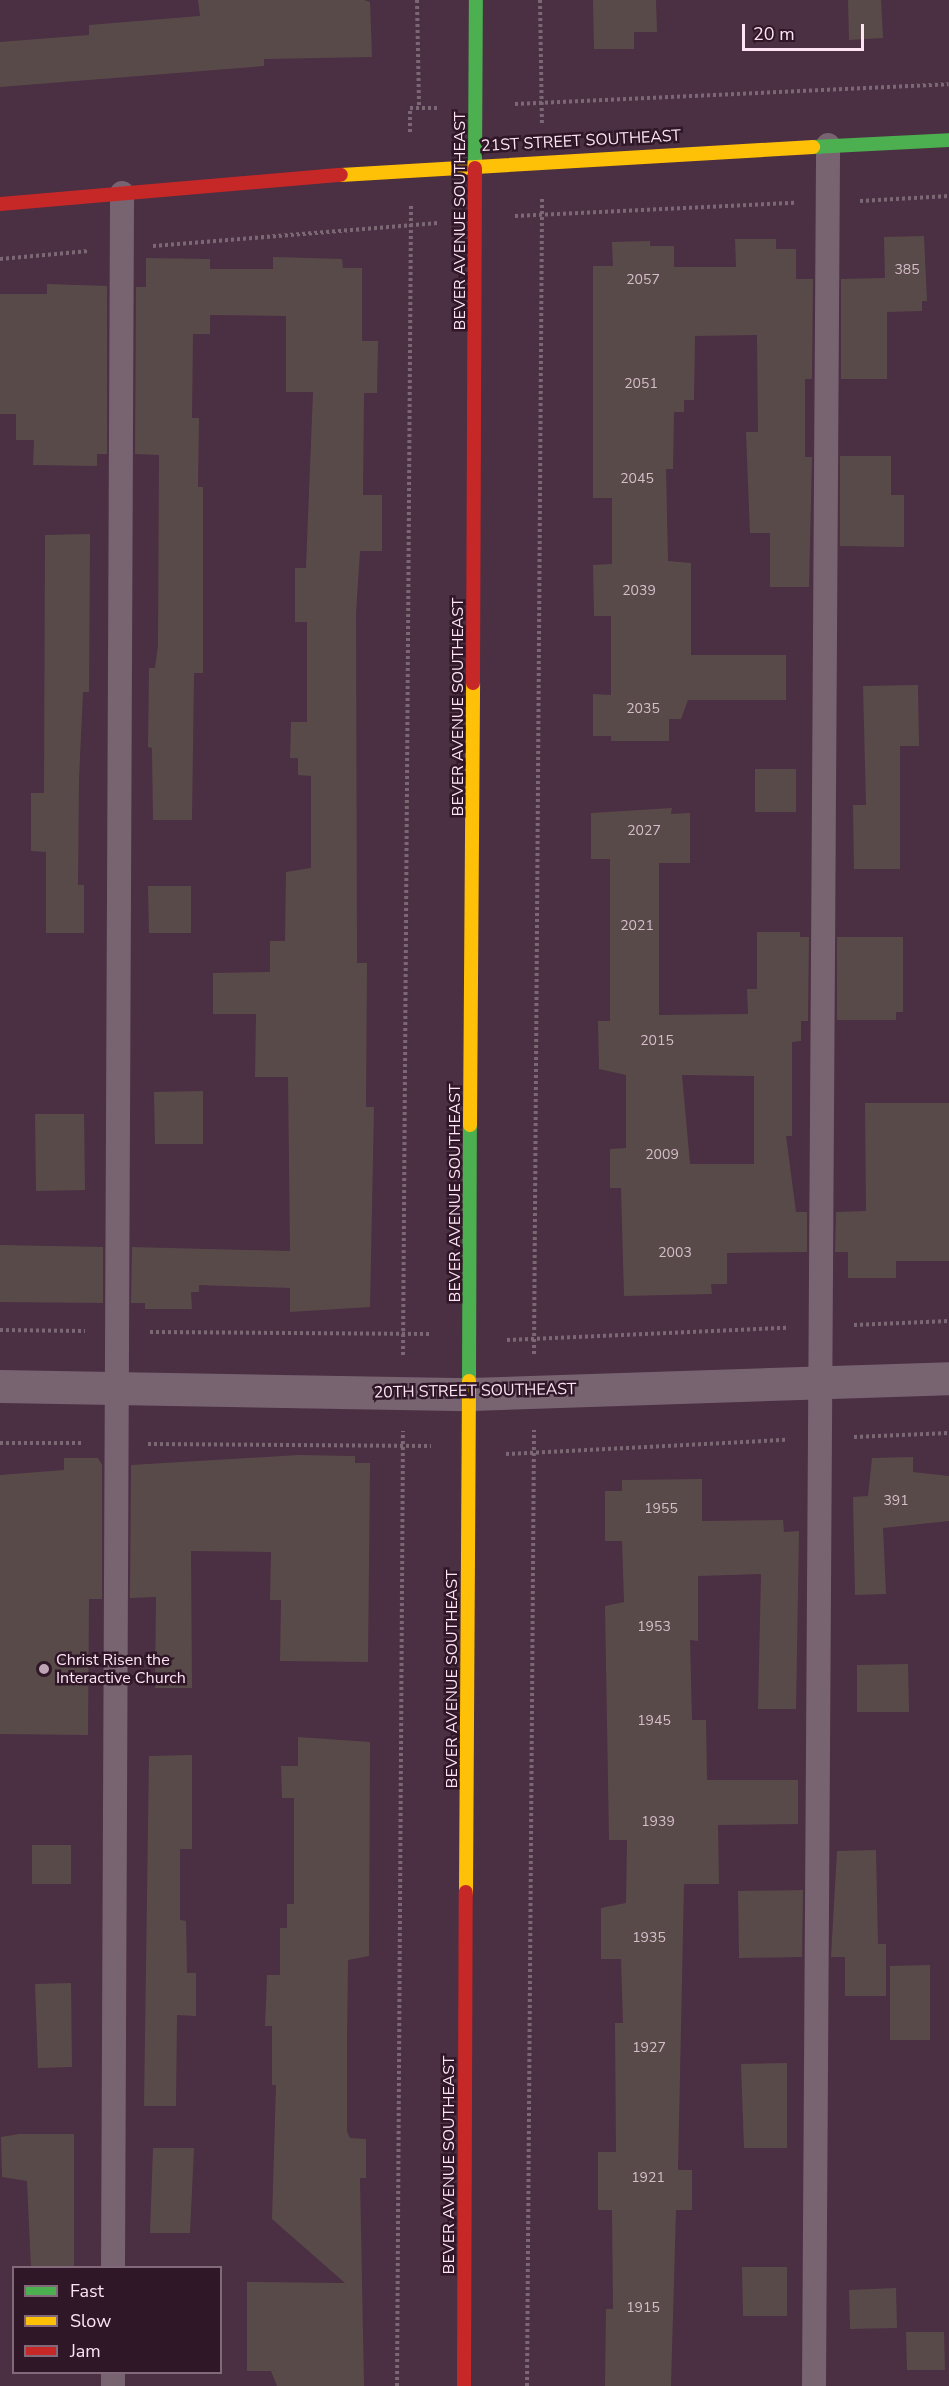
<!DOCTYPE html>
<style>
body{margin:0}
#map{position:relative;width:949px;height:2386px;overflow:hidden;background:#4b2f42;font-family:"Nunito Sans",sans-serif}
div>[style]{position:absolute}
.building>*{inset:0;background:#594a4a}
.path>*{height:4px;margin-top:-2px;transform-origin:0;background:repeating-linear-gradient(90deg,#7b6874 0 3px,transparent 0 6px)}
.lane>*{height:24px;margin:-12px;padding:0 12px;transform-origin:12px;border-radius:12px;background:#786371}
.street>*{height:33px;margin:-16.5px;padding:0 16.5px;transform-origin:16.5px;border-radius:16.5px;background:#786371}
.fast>*{height:14px;margin:-7px;padding:0 7px;transform-origin:7px;border-radius:7px;background:#4caf50}
.slow>*{height:14px;margin:-7px;padding:0 7px;transform-origin:7px;border-radius:7px;background:#ffc107}
.jam>*{height:14px;margin:-7px;padding:0 7px;transform-origin:7px;border-radius:7px;background:#c62828}
.dots>*{width:16px;height:16px;translate:-50% -50%;box-sizing:border-box;border:3px solid #2f1727;border-radius:50%}
span{translate:-50% -50%;white-space:nowrap;text-align:center;line-height:1.15;-webkit-text-stroke:5px #2f1727;paint-order:stroke}
.number-label{font-size:14px;color:#d5bdca}
.number-label span{-webkit-text-stroke-width:0}
.street-label{font-size:16px;color:#fee3f4}
.poi-label{font-size:16px;color:#fee3f4}
.left{translate:0 -50%;text-align:left}
.legend{position:absolute;left:12px;top:2266px;width:210px;height:108px;box-sizing:border-box;background:#2f1727;border:2px solid #826979;margin:0;padding:8px 10px;list-style:none;font-size:18px;color:#fee3f4}
.legend li{display:flex;align-items:center;gap:12px;height:30px}
.legend b{width:30px;border:2px solid #826979}
.scale{position:absolute;left:742px;top:24px;width:122px;height:27px;box-sizing:border-box;border:3px solid #fee3f4;border-top:0;padding-left:8px;font-size:18px;line-height:21px;white-space:nowrap;color:#fee3f4;-webkit-text-stroke:4px #2f1727;paint-order:stroke}
</style>
<div id="map">
<div class="building">
<i style="clip-path:polygon(198px 0,364px 0,370px 2px,372px 57px,264px 59px,264px 66px,0 87px,0 42px,89px 35px,89px 25px,200px 16px)"></i>
<i style="clip-path:polygon(593px 0,656px 0,657px 32px,634px 32px,634px 49px,594px 49px)"></i>
<i style="clip-path:polygon(848px 0,881px 0,883px 38px,849px 40px)"></i>
<i style="clip-path:polygon(924px 236px,927px 301px,922px 301px,922px 311px,887px 312px,887px 379px,841px 379px,841px 279px,885px 278px,884px 237px)"></i>
<i style="clip-path:polygon(735px 239px,776px 239px,776px 249px,796px 249px,796px 279px,813px 279px,812px 379px,805px 379px,805px 457px,812px 457px,809px 587px,770px 587px,770px 533px,750px 533px,746px 432px,758px 432px,757px 335px,695px 336px,694px 400px,684px 400px,684px 412px,674px 412px,673px 469px,666px 469px,668px 561px,691px 563px,691px 655px,786px 655px,786px 700px,688px 700px,681px 719px,669px 719px,669px 741px,611px 741px,611px 736px,593px 736px,593px 694px,611px 695px,611px 616px,594px 616px,593px 565px,612px 564px,612px 498px,593px 498px,593px 266px,613px 266px,612px 242px,650px 241px,650px 246px,674px 246px,674px 267px,736px 267px)"></i>
<i style="clip-path:polygon(273px 257px,342px 259px,343px 268px,362px 268px,362px 341px,378px 341px,377px 393px,364px 393px,363px 495px,382px 495px,382px 551px,360px 551px,356px 613px,357px 963px,367px 963px,366px 1107px,374px 1107px,370px 1307px,290px 1312px,290px 1288px,199px 1285px,199px 1292px,191px 1292px,192px 1309px,145px 1309px,145px 1303px,131px 1303px,132px 1247px,290px 1251px,288px 1077px,255px 1077px,256px 1014px,213px 1014px,213px 973px,270px 972px,270px 941px,285px 941px,286px 872px,311px 868px,311px 776px,298px 775px,298px 758px,290px 758px,291px 722px,307px 722px,307px 622px,295px 622px,295px 568px,306px 568px,313px 392px,286px 392px,286px 316px,210px 315px,210px 334px,193px 334px,192px 418px,199px 418px,198px 487px,203px 487px,203px 673px,194px 673px,192px 820px,153px 820px,152px 748px,148px 747px,149px 668px,155px 668px,158px 646px,159px 455px,135px 454px,136px 287px,146px 287px,146px 258px,210px 259px,210px 269px,273px 269px)"></i>
<i style="clip-path:polygon(47px 284px,107px 286px,107px 454px,97px 454px,97px 466px,33px 465px,34px 440px,16px 440px,16px 414px,0 414px,0 294px,47px 294px)"></i>
<i style="clip-path:polygon(840px 456px,891px 456px,891px 495px,904px 495px,904px 547px,840px 546px)"></i>
<i style="clip-path:polygon(90px 534px,89px 692px,83px 692px,79px 779px,78px 885px,84px 885px,84px 933px,46px 933px,46px 852px,31px 851px,31px 793px,44px 793px,45px 535px)"></i>
<i style="clip-path:polygon(918px 685px,919px 746px,900px 746px,900px 869px,854px 869px,853px 805px,866px 805px,863px 686px)"></i>
<i style="clip-path:polygon(755px 769px,796px 769px,796px 812px,755px 812px)"></i>
<i style="clip-path:polygon(evenodd,672px 808px,671px 814px,690px 813px,690px 863px,659px 863px,659px 1015px,748px 1014px,747px 989px,757px 989px,757px 932px,800px 932px,800px 937px,809px 937px,808px 1021px,801px 1021px,801px 1041px,792px 1042px,792px 1136px,786px 1136px,796px 1212px,807px 1212px,807px 1252px,727px 1253px,727px 1284px,711px 1284px,712px 1294px,624px 1296px,621px 1188px,610px 1188px,610px 1149px,626px 1148px,626px 1075px,599px 1069px,598px 1021px,610px 1021px,610px 859px,591px 859px,591px 813px,672px 808px,682px 1075px,754px 1076px,754px 1164px,690px 1164px,682px 1075px)"></i>
<i style="clip-path:polygon(148px 886px,191px 886px,191px 933px,149px 933px)"></i>
<i style="clip-path:polygon(837px 937px,903px 937px,903px 1012px,896px 1012px,896px 1020px,837px 1020px)"></i>
<i style="clip-path:polygon(203px 1091px,203px 1144px,155px 1144px,154px 1092px)"></i>
<i style="clip-path:polygon(865px 1103px,949px 1103px,949px 1261px,896px 1261px,896px 1278px,848px 1278px,848px 1252px,835px 1252px,836px 1212px,866px 1211px)"></i>
<i style="clip-path:polygon(35px 1114px,84px 1114px,85px 1190px,36px 1191px)"></i>
<i style="clip-path:polygon(0 1245px,103px 1247px,103px 1303px,0 1302px)"></i>
<i style="clip-path:polygon(298px 1455px,355px 1456px,355px 1463px,370px 1463px,368px 1662px,280px 1661px,281px 1600px,270px 1600px,271px 1552px,191px 1551px,192px 1688px,155px 1688px,156px 1597px,130px 1598px,131px 1465px)"></i>
<i style="clip-path:polygon(913px 1457px,913px 1472px,949px 1476px,949px 1521px,883px 1528px,886px 1594px,855px 1595px,853px 1497px,868px 1496px,872px 1458px)"></i>
<i style="clip-path:polygon(64px 1458px,98px 1458px,102px 1465px,102px 1599px,89px 1599px,88px 1735px,0 1734px,0 1475px,64px 1470px)"></i>
<i style="clip-path:polygon(702px 1479px,702px 1521px,783px 1520px,784px 1532px,799px 1531px,796px 1709px,758px 1709px,761px 1574px,698px 1576px,698px 1641px,690px 1640px,692px 1720px,706px 1720px,707px 1780px,798px 1780px,798px 1824px,718px 1825px,719px 1884px,684px 1884px,678px 2170px,692px 2170px,692px 2210px,676px 2210px,671px 2386px,605px 2386px,606px 2309px,613px 2309px,612px 2210px,598px 2210px,598px 2152px,616px 2152px,615px 2023px,623px 2023px,621px 1959px,601px 1959px,601px 1908px,626px 1903px,627px 1840px,609px 1840px,605px 1606px,624px 1602px,622px 1541px,605px 1541px,605px 1491px,622px 1491px,622px 1480px)"></i>
<i style="clip-path:polygon(908px 1664px,909px 1712px,857px 1712px,857px 1665px)"></i>
<i style="clip-path:polygon(298px 1737px,370px 1742px,369px 1956px,348px 1960px,347px 2041px,347px 2132px,350px 2138px,366px 2139px,366px 2178px,360px 2178px,364px 2386px,277px 2386px,271px 2371px,247px 2371px,247px 2282px,345px 2283px,272px 2219px,276px 2085px,272px 2085px,272px 2026px,265px 2026px,267px 1975px,280px 1975px,280px 1928px,287px 1928px,287px 1904px,294px 1904px,294px 1798px,282px 1798px,281px 1766px,298px 1766px)"></i>
<i style="clip-path:polygon(192px 1755px,192px 1849px,180px 1849px,180px 1920px,186px 1921px,187px 1973px,196px 1973px,196px 2016px,177px 2015px,176px 2106px,144px 2106px,149px 1756px)"></i>
<i style="clip-path:polygon(32px 1845px,71px 1845px,71px 1884px,32px 1884px)"></i>
<i style="clip-path:polygon(876px 1850px,878px 1944px,886px 1944px,886px 1996px,845px 1996px,845px 1957px,831px 1957px,837px 1851px)"></i>
<i style="clip-path:polygon(803px 1890px,802px 1957px,739px 1958px,738px 1891px)"></i>
<i style="clip-path:polygon(930px 1965px,930px 2040px,890px 2040px,890px 1966px)"></i>
<i style="clip-path:polygon(71px 1983px,72px 2067px,38px 2068px,35px 1984px)"></i>
<i style="clip-path:polygon(787px 2063px,787px 2148px,744px 2148px,741px 2064px)"></i>
<i style="clip-path:polygon(19px 2134px,74px 2134px,74px 2268px,31px 2268px,27px 2181px,2px 2177px,1px 2137px)"></i>
<i style="clip-path:polygon(153px 2148px,194px 2148px,190px 2233px,150px 2233px)"></i>
<i style="clip-path:polygon(742px 2267px,787px 2267px,787px 2316px,743px 2316px)"></i>
<i style="clip-path:polygon(896px 2288px,897px 2328px,850px 2329px,849px 2290px)"></i>
<i style="clip-path:polygon(906px 2332px,944px 2332px,945px 2370px,907px 2370px)"></i>
</div>
<div class="path">
<i style="left:417px;top:0;width:108px;rotate:88.9deg"></i>
<i style="left:540px;top:0;width:124px;rotate:89.1deg"></i>
<i style="left:515px;top:104px;width:434px;rotate:-2.6deg"></i>
<i style="left:410px;top:132px;width:24px;rotate:-90deg"></i>
<i style="left:410px;top:108px;width:27px"></i>
<i style="left:860px;top:201px;width:89px;rotate:-3.2deg"></i>
<i style="left:515px;top:216px;width:280px;rotate:-2.7deg"></i>
<i style="left:153px;top:246px;width:286px;rotate:-4.6deg"></i>
<i style="left:0;top:259px;width:89px;rotate:-5.1deg"></i>
<i style="left:854px;top:1325px;width:95px;rotate:-2.4deg"></i>
<i style="left:0;top:1330px;width:85px;rotate:0.7deg"></i>
<i style="left:150px;top:1332px;width:281px;rotate:0.4deg"></i>
<i style="left:507px;top:1340px;width:280px;rotate:-2.5deg"></i>
<i style="left:534px;top:1354px;width:1156px;rotate:-89.6deg"></i>
<i style="left:403px;top:1355px;width:1150px;rotate:-89.6deg"></i>
<i style="left:854px;top:1437px;width:95px;rotate:-2.4deg"></i>
<i style="left:0;top:1443px;width:83px"></i>
<i style="left:148px;top:1444px;width:283px;rotate:0.4deg"></i>
<i style="left:506px;top:1454px;width:280px;rotate:-2.9deg"></i>
<i style="left:397px;top:2386px;width:955px;rotate:-89.64deg"></i>
<i style="left:527px;top:2386px;width:956px;rotate:-89.58deg"></i>
</div>
<div class="lane">
<i style="left:113px;top:2268px;width:2075px;rotate:-89.75deg"></i>
<i style="left:113px;top:2386px;width:14px;rotate:-90deg"></i>
<i style="left:814px;top:2386px;width:2241px;rotate:-89.64deg"></i>
</div>
<div class="street">
<i style="left:0;top:1386px;width:470px;rotate:1deg"></i>
<i style="left:470px;top:1394px;width:479px;rotate:-1.9deg"></i>
</div>
<div class="fast">
<i style="left:813px;top:147px;width:136px;rotate:-2.9deg"></i>
<i style="left:475px;top:168px;width:168px;rotate:-89.7deg"></i>
<i style="left:469px;top:1381px;width:256px;rotate:-89.8deg"></i>
</div>
<div class="slow">
<i style="left:341px;top:175px;width:473px;rotate:-3.4deg"></i>
<i style="left:470px;top:1125px;width:442px;rotate:-89.6deg"></i>
<i style="left:466px;top:1892px;width:511px;rotate:-89.66deg"></i>
</div>
<div class="jam">
<i style="left:0;top:204px;width:342px;rotate:-4.9deg"></i>
<i style="left:473px;top:683px;width:515px;rotate:-89.78deg"></i>
<i style="left:464px;top:2386px;width:494px;rotate:-89.8deg"></i>
</div>
<div class="dots">
<i style="left:44px;top:1669px;background:#bfa4b6"></i>
</div>
<div class="number-label">
<span style="left:907px;top:270px">385</span>
<span style="left:643px;top:280px">2057</span>
<span style="left:641px;top:384px">2051</span>
<span style="left:637px;top:479px">2045</span>
<span style="left:639px;top:591px">2039</span>
<span style="left:643px;top:709px">2035</span>
<span style="left:644px;top:831px">2027</span>
<span style="left:637px;top:926px">2021</span>
<span style="left:657px;top:1041px">2015</span>
<span style="left:662px;top:1155px">2009</span>
<span style="left:675px;top:1253px">2003</span>
<span style="left:896px;top:1501px">391</span>
<span style="left:661px;top:1509px">1955</span>
<span style="left:654px;top:1627px">1953</span>
<span style="left:654px;top:1721px">1945</span>
<span style="left:658px;top:1822px">1939</span>
<span style="left:649px;top:1938px">1935</span>
<span style="left:649px;top:2048px">1927</span>
<span style="left:648px;top:2178px">1921</span>
<span style="left:643px;top:2308px">1915</span>
</div>
<div class="street-label">
<span style="left:581px;top:141px;rotate:-3deg">21ST STREET SOUTHEAST</span>
<span style="left:460px;top:221px;rotate:-90deg">BEVER AVENUE SOUTHEAST</span>
<span style="left:458px;top:707px;rotate:-90deg">BEVER AVENUE SOUTHEAST</span>
<span style="left:455px;top:1193px;rotate:-90deg">BEVER AVENUE SOUTHEAST</span>
<span style="left:475px;top:1391px;rotate:-1deg">20TH STREET SOUTHEAST</span>
<span style="left:452px;top:1679px;rotate:-90deg">BEVER AVENUE SOUTHEAST</span>
<span style="left:449px;top:2165px;rotate:-90deg">BEVER AVENUE SOUTHEAST</span>
</div>
<div class="poi-label">
<span class="left" style="left:56px;top:1669px">Christ Risen the<br>Interactive Church</span>
</div>
<ul class="legend">
<li><b style="height:8px;background:#4caf50"></b>Fast</li>
<li><b style="height:8px;background:#ffc107"></b>Slow</li>
<li><b style="height:8px;background:#c62828"></b>Jam</li>
</ul>
<div class="scale">20 m</div>
</div>
